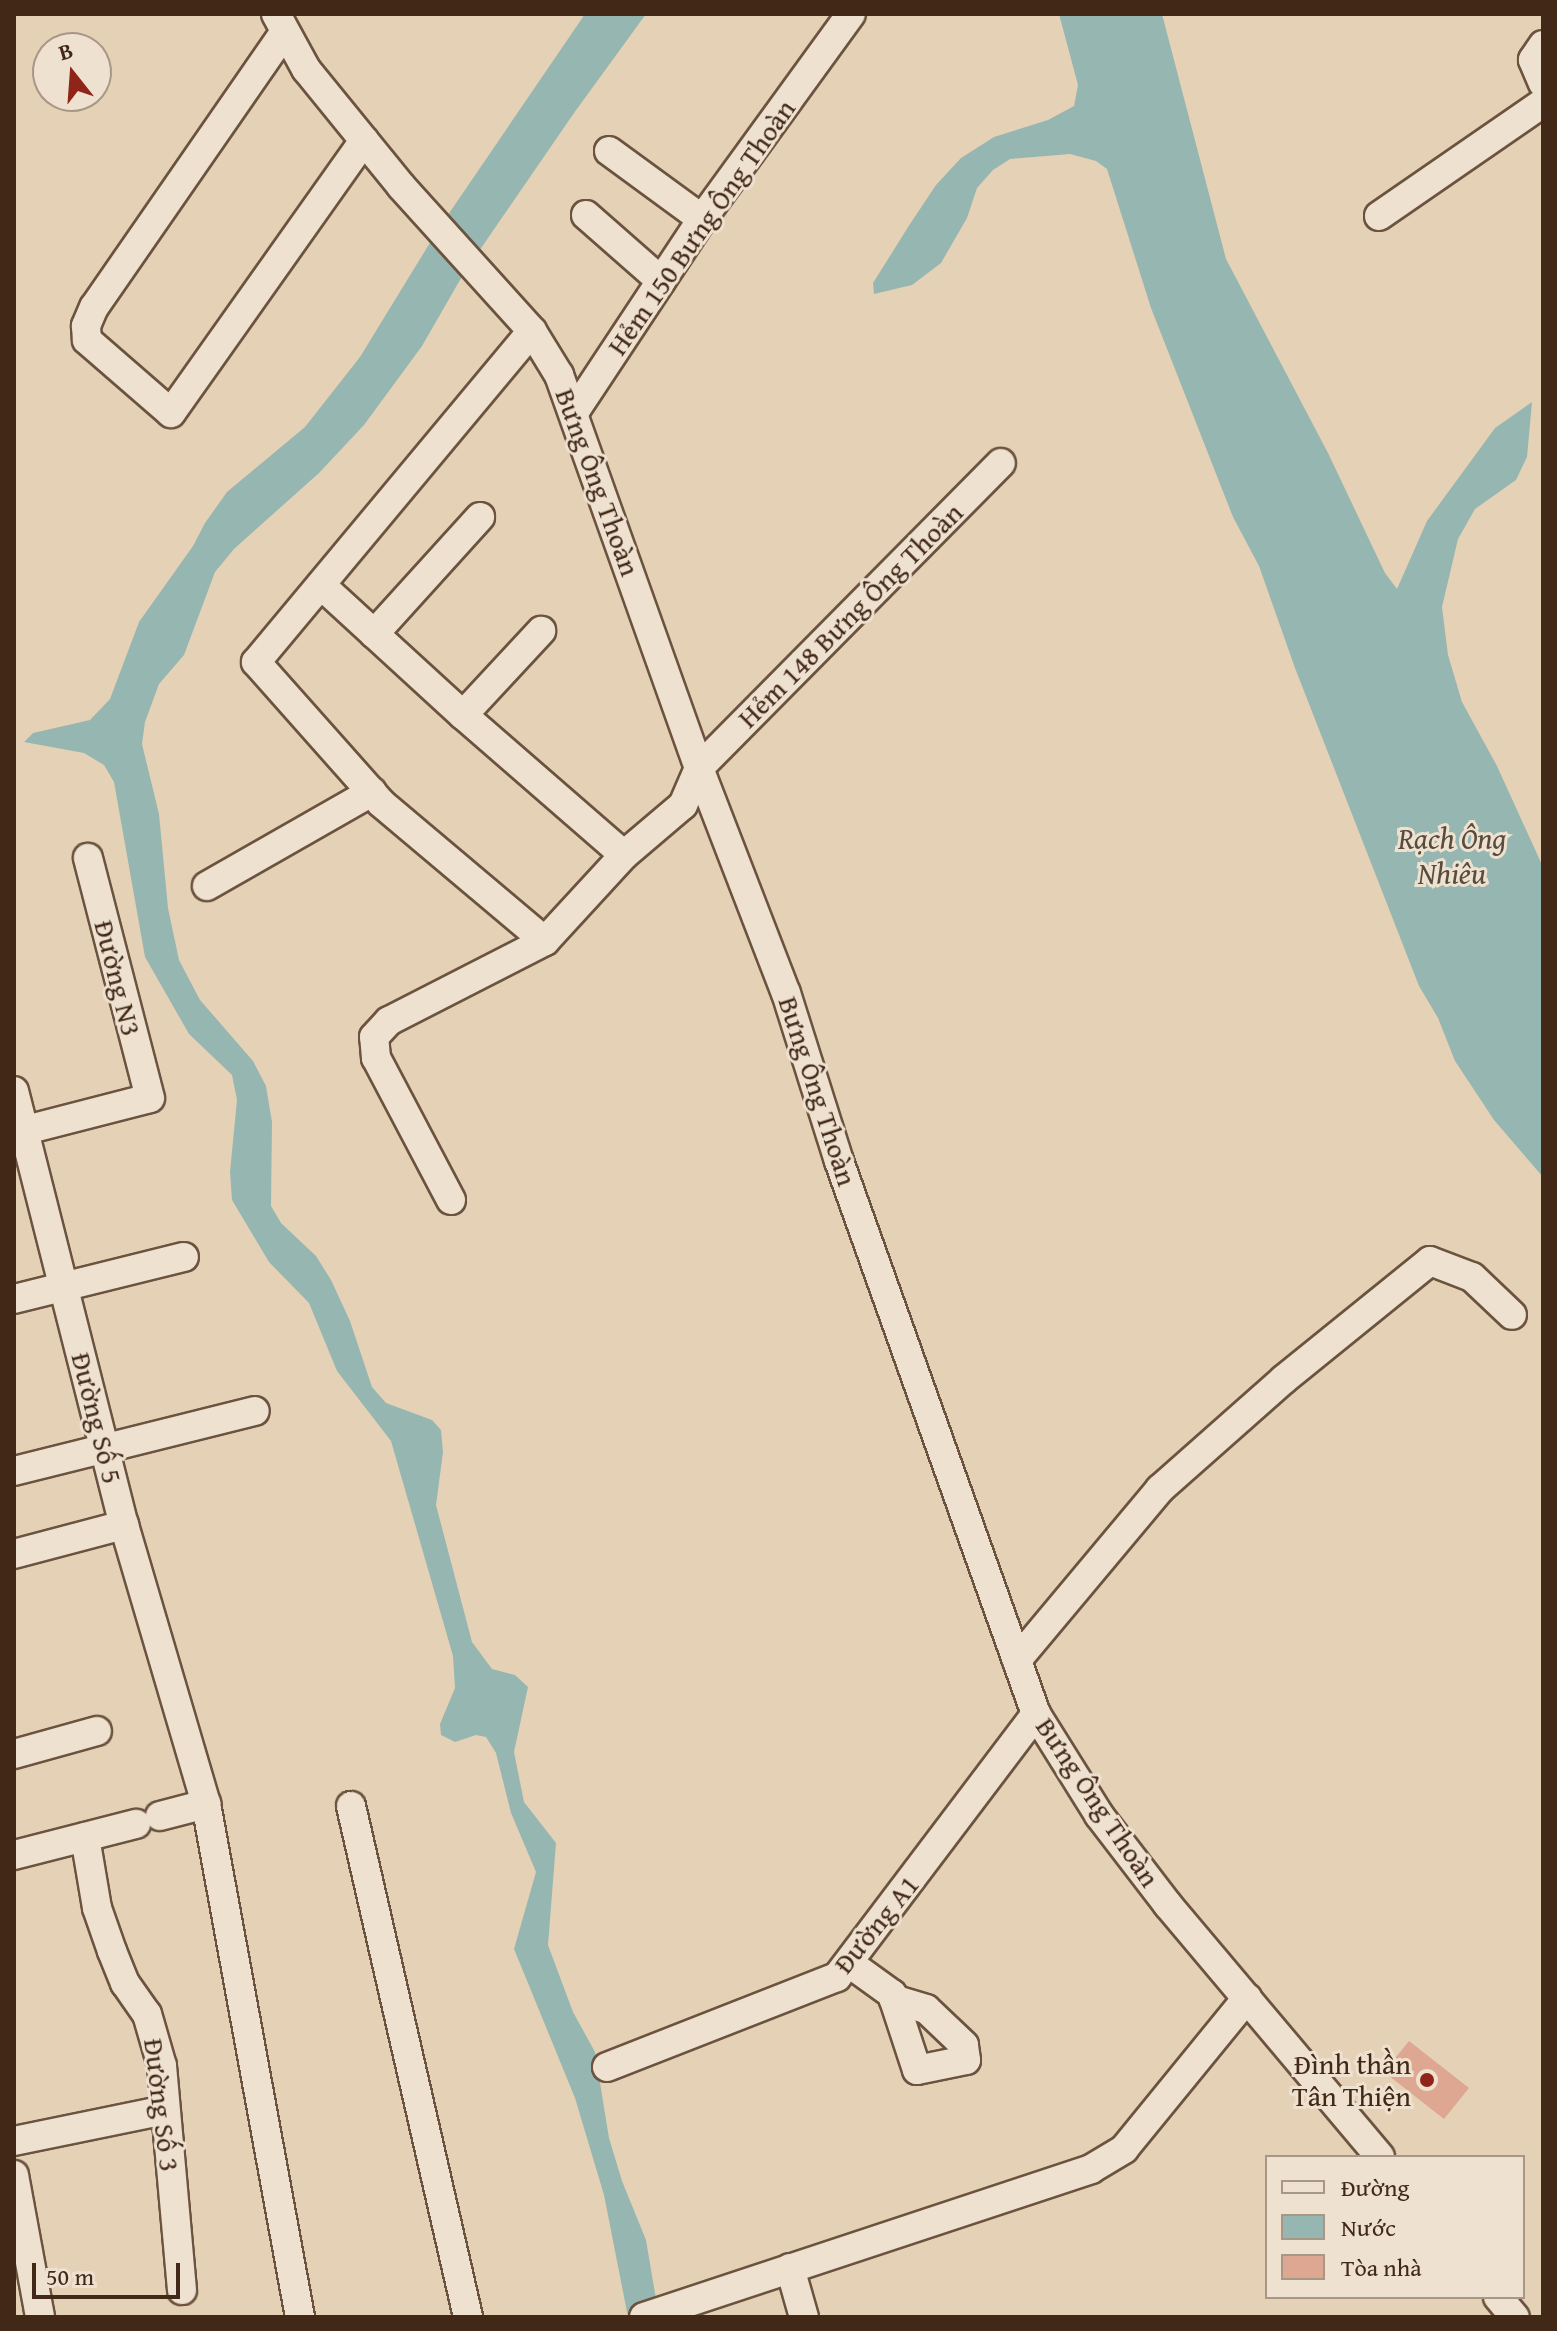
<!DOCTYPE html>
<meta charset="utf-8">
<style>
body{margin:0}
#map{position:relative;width:1557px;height:2331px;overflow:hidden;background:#e5d1b6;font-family:"Gentium Book Plus",serif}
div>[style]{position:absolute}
.water>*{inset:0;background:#96b7b1}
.building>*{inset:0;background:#dda792}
.roads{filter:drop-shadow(2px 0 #6b533f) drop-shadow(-2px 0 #6b533f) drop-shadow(0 2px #6b533f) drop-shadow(0 -2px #6b533f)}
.minor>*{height:28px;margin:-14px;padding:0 14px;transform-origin:14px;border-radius:14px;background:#eee1d0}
.dots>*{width:22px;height:22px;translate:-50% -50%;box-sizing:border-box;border:4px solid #eee1d0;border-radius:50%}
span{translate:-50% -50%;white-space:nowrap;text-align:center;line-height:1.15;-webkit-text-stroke:6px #eee1d0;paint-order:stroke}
.street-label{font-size:28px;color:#422917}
.poi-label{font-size:28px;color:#422917}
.right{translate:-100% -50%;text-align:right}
.water-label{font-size:30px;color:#574c3e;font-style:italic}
.frame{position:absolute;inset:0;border:16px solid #422917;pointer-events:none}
.legend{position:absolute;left:1265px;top:2155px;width:260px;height:144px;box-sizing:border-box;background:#eee1d0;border:2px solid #a99786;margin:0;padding:10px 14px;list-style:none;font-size:24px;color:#422917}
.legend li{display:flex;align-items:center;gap:16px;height:40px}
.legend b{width:40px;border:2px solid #a99786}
.north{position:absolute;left:32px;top:32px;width:80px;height:80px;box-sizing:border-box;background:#eee1d0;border:2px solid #a99786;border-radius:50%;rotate:343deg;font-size:22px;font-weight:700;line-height:32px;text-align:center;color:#422917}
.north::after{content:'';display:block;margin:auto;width:28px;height:36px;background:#8f2418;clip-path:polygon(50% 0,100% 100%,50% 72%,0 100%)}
.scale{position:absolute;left:32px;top:2263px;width:148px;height:36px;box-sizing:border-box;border:4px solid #422917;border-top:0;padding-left:10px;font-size:24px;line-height:28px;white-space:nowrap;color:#422917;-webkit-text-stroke:6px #eee1d0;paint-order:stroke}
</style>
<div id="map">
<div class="water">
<i style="clip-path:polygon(585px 14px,646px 14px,574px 113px,464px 273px,422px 346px,364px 425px,319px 473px,234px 549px,215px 572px,184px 655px,159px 684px,145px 722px,142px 744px,159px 814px,168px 908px,179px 960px,200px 1000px,253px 1061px,266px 1086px,272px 1122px,271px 1206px,281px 1223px,316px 1256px,331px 1280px,350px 1321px,372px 1387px,386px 1403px,432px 1420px,441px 1430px,443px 1452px,436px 1505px,472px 1642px,492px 1669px,515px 1675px,528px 1687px,514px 1752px,524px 1802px,556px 1843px,548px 1945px,573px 2012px,595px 2052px,609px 2138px,622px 2181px,646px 2240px,659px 2317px,628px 2317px,604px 2195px,575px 2098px,514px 1949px,536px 1872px,511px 1813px,496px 1753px,486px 1737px,476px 1735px,455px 1742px,441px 1735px,440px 1724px,455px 1688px,453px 1656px,391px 1441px,337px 1371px,309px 1303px,269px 1262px,232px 1200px,230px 1172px,237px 1100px,232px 1075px,189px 1034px,145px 957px,114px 782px,104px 765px,84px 753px,24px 742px,33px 733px,90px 720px,110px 699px,139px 622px,193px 546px,205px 523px,227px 492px,305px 427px,360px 357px,439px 228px)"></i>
<i style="clip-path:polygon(1059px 14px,1162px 14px,1226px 259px,1328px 453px,1385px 573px,1397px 589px,1427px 521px,1495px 428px,1532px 402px,1527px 457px,1516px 480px,1475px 509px,1458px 539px,1442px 607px,1448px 655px,1462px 702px,1497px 766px,1543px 867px,1543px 1177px,1494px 1120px,1455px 1061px,1438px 1018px,1419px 986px,1295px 668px,1259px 566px,1233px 517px,1151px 308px,1107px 169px,1096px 161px,1070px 154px,1010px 159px,993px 170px,977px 188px,967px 218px,941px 263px,912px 285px,874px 294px,873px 283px,910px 224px,936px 185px,961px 158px,994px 137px,1048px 120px,1074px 106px,1078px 85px)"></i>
</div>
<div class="building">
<i style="clip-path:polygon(1409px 2041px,1469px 2088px,1444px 2119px,1384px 2072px)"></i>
</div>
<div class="roads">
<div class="minor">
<i style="left:276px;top:14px;width:63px;rotate:61.4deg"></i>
<i style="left:306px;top:69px;width:151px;rotate:50.9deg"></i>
<i style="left:401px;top:186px;width:195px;rotate:47.9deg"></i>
<i style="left:532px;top:331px;width:52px;rotate:58.5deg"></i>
<i style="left:559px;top:375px;width:417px;rotate:70.4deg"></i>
<i style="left:699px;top:768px;width:241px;rotate:68.9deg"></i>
<i style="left:786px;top:993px;width:176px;rotate:72.5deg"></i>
<i style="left:839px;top:1161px;width:587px;rotate:70.39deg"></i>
<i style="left:1036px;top:1714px;width:119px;rotate:58deg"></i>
<i style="left:1099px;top:1815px;width:113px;rotate:52.5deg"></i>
<i style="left:1168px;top:1905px;width:329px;rotate:49.9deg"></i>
<i style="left:284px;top:33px;width:333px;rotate:124.7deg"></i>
<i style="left:94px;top:307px;width:21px;rotate:113deg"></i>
<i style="left:86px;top:326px;width:14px;rotate:86deg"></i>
<i style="left:87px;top:340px;width:111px;rotate:41deg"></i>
<i style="left:171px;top:413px;width:334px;rotate:-54.7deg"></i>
<i style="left:1543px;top:45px;width:18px;rotate:124deg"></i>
<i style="left:1533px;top:60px;width:25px;rotate:67deg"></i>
<i style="left:609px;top:151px;width:115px;rotate:36.2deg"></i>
<i style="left:586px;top:215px;width:100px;rotate:41.3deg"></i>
<i style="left:1379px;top:216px;width:199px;rotate:-34.6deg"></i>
<i style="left:532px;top:331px;width:431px;rotate:129.8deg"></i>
<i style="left:256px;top:662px;width:188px;rotate:48.4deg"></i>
<i style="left:381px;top:803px;width:214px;rotate:40.1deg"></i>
<i style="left:575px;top:411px;width:230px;rotate:-56.5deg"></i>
<i style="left:702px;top:219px;width:253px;rotate:-54deg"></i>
<i style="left:321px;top:585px;width:193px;rotate:42.5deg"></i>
<i style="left:463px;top:715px;width:213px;rotate:41deg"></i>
<i style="left:374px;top:634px;width:158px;rotate:-47.8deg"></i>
<i style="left:463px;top:715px;width:115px;rotate:-47.1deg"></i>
<i style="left:207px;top:886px;width:190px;rotate:-29.7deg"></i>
<i style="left:14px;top:1091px;width:448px;rotate:75.8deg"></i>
<i style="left:124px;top:1525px;width:291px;rotate:73.6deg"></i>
<i style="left:206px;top:1804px;width:522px;rotate:79.62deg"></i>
<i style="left:14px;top:1133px;width:140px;rotate:-14.4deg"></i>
<i style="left:150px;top:1098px;width:248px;rotate:-104.5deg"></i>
<i style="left:451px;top:1200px;width:161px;rotate:-117.8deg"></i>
<i style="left:376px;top:1058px;width:21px;rotate:-95deg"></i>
<i style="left:374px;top:1037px;width:22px;rotate:-47deg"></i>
<i style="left:389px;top:1021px;width:175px;rotate:-27.1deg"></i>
<i style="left:545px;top:941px;width:117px;rotate:-47.4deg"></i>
<i style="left:624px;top:855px;width:77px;rotate:-40.3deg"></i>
<i style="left:683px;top:805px;width:40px;rotate:-66.6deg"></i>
<i style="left:699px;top:768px;width:429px;rotate:-45.3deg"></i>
<i style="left:14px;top:1299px;width:175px;rotate:-13.9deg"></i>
<i style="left:14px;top:1471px;width:248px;rotate:-14deg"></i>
<i style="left:14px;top:1554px;width:114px;rotate:-14.8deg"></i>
<i style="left:1017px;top:1660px;width:223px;rotate:-50.1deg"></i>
<i style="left:1160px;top:1489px;width:164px;rotate:-41.5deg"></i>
<i style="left:1283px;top:1380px;width:189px;rotate:-39deg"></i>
<i style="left:1430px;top:1261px;width:45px;rotate:20.9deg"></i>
<i style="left:1472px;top:1277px;width:55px;rotate:43.5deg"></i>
<i style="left:14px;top:1754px;width:86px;rotate:-15.5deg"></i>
<i style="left:351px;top:1806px;width:524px;rotate:77.1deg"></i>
<i style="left:160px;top:1816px;width:48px;rotate:-14.6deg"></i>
<i style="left:85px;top:1837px;width:72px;rotate:80.4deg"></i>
<i style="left:97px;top:1908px;width:46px;rotate:70.8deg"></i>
<i style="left:112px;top:1951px;width:35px;rotate:68deg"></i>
<i style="left:125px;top:1983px;width:38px;rotate:55deg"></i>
<i style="left:147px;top:2014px;width:54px;rotate:73.9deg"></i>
<i style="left:162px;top:2066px;width:225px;rotate:84.9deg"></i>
<i style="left:14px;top:1855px;width:126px;rotate:-14.3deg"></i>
<i style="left:849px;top:1963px;width:53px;rotate:35.8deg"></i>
<i style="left:892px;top:1994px;width:80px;rotate:71.8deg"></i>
<i style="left:917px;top:2070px;width:50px;rotate:-11.5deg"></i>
<i style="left:966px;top:2060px;width:15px;rotate:-98deg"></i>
<i style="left:964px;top:2045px;width:52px;rotate:-136.5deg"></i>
<i style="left:926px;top:2009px;width:34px;rotate:-163deg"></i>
<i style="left:607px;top:2067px;width:247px;rotate:-21.4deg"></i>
<i style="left:837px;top:1977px;width:330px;rotate:-52.9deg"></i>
<i style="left:14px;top:2141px;width:154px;rotate:-11.6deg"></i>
<i style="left:14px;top:2175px;width:144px;rotate:79.6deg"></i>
<i style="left:790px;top:2268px;width:51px;rotate:74.1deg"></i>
<i style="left:1498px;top:2297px;width:26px;rotate:50deg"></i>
<i style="left:644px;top:2317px;width:471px;rotate:-18.3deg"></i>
<i style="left:1091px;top:2169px;width:39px;rotate:-31deg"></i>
<i style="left:1124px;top:2149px;width:195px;rotate:-50.8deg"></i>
</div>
</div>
<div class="dots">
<i style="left:1427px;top:2080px;background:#8f2418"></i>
</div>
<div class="street-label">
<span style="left:701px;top:227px;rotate:-55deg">Hẻm 150 Bưng Ông Thoàn</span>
<span style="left:598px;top:482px;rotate:70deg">Bưng Ông Thoàn</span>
<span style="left:850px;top:615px;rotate:-45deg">Hẻm 148 Bưng Ông Thoàn</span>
<span style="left:118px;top:978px;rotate:76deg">Đường N3</span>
<span style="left:818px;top:1091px;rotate:72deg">Bưng Ông Thoàn</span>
<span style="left:97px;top:1418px;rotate:76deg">Đường Số 5</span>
<span style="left:1098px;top:1802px;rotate:56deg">Bưng Ông Thoàn</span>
<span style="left:876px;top:1924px;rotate:-51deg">Đường A1</span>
<span style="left:162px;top:2105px;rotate:83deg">Đường Số 3</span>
</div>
<div class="poi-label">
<span class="right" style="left:1411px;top:2080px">Đình thần<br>Tân Thiện</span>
</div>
<div class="water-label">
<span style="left:1452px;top:855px">Rạch Ông<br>Nhiêu</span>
</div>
<div class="frame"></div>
<ul class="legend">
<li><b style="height:10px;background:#eee1d0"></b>Đường</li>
<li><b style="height:22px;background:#96b7b1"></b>Nước</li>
<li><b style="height:22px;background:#dda792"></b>Tòa nhà</li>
</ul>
<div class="north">B</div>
<div class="scale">50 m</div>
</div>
